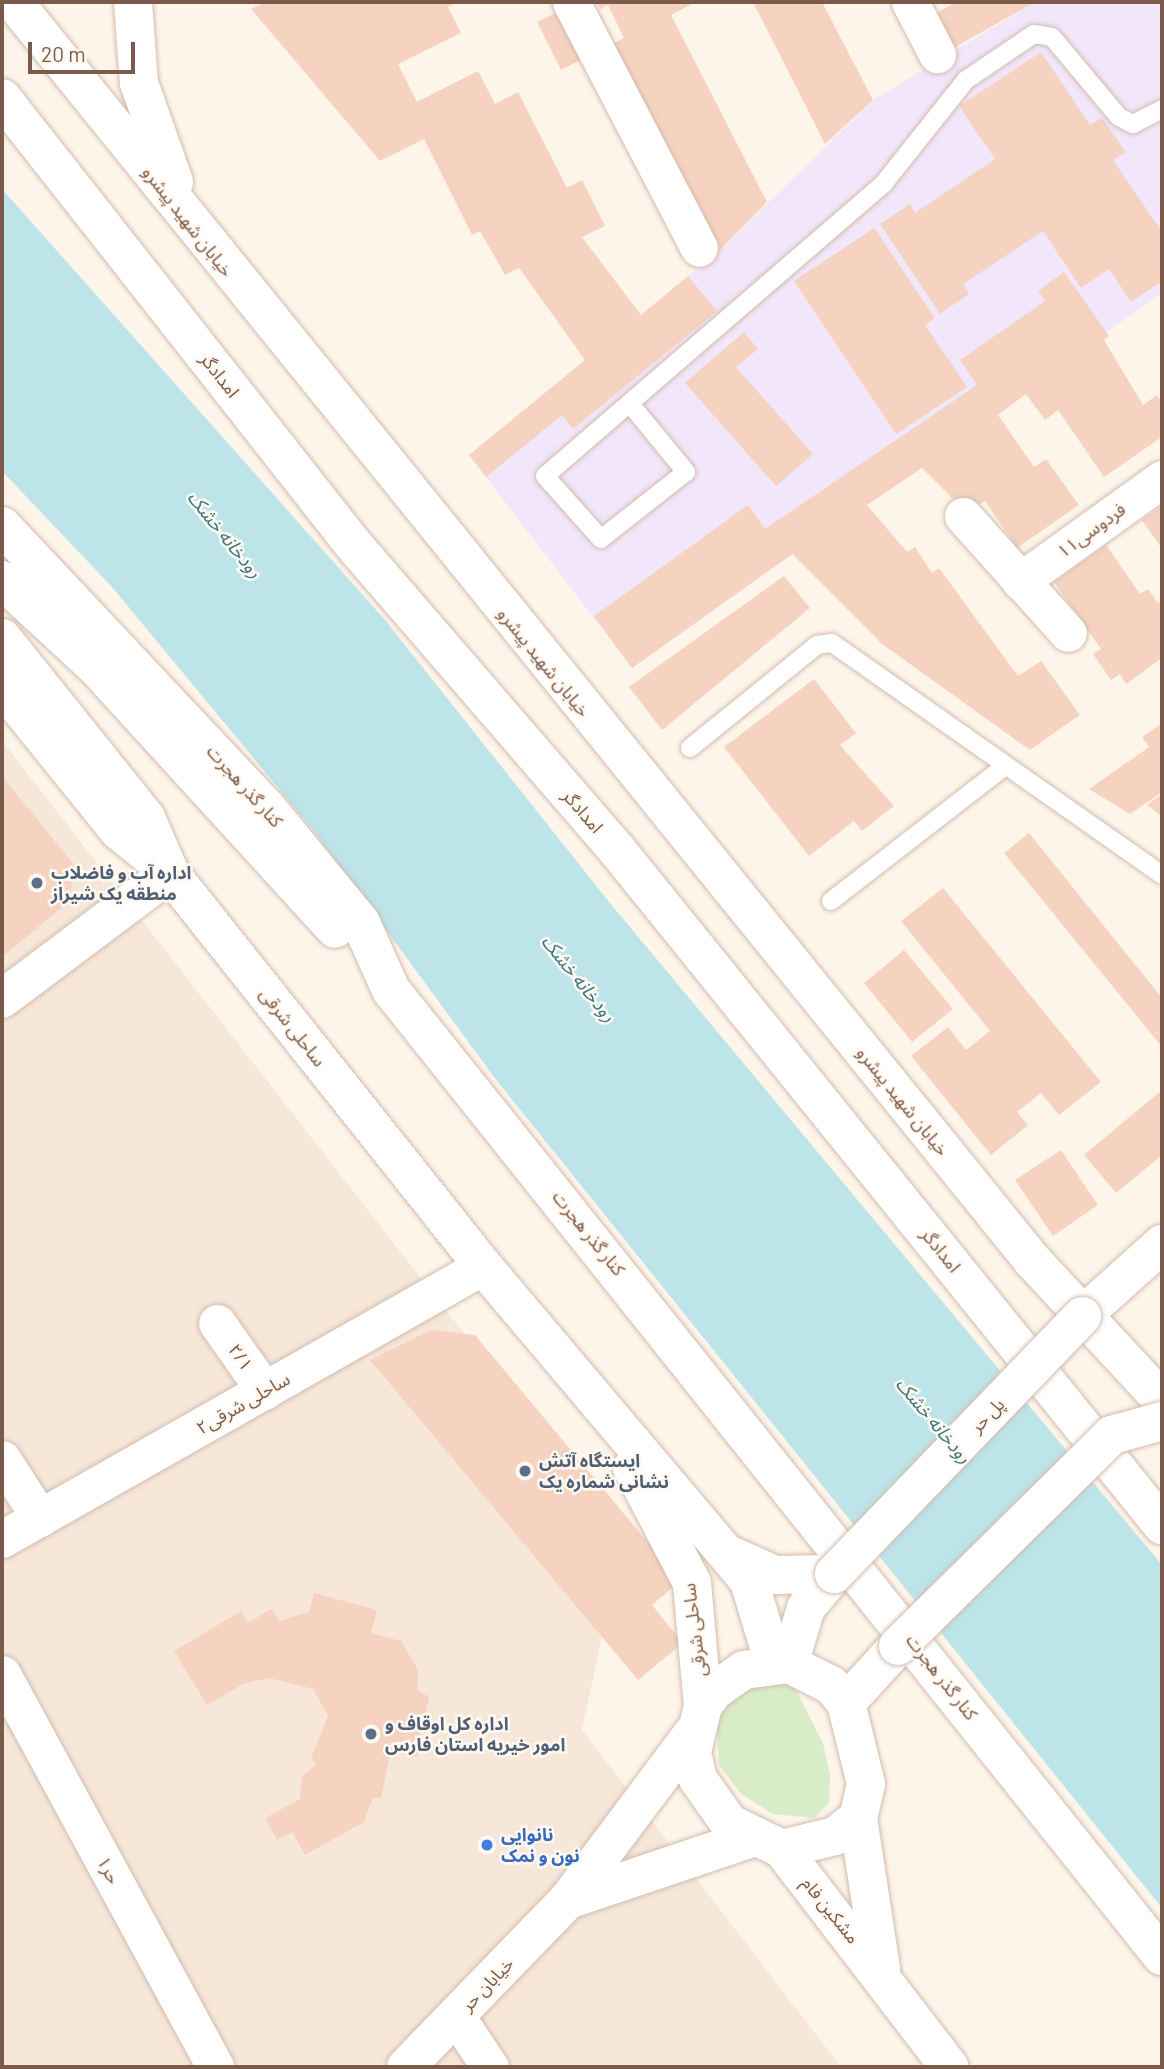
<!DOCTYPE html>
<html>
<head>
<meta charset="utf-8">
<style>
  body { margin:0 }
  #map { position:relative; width:1164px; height:2069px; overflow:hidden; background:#fef5ea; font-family:Barlow,"Noto Sans Arabic",sans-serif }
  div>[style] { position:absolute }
  .residential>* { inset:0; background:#f6e7d8 }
  .education>* { inset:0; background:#f2e6fa }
  .green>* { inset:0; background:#d8edc7 }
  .water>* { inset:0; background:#bce4e9 }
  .building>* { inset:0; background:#f5d3c0 }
  .roads { filter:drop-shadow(0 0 2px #d2bcae) drop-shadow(0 0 2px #d2bcae) }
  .service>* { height:18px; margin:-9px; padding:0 9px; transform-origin:9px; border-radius:9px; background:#fff }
  .minor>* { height:37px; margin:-18.5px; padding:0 18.5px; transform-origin:18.5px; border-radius:18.5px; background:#fff }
  .tertiary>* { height:38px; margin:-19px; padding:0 19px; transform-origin:19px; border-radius:19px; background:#fff }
  .secondary>* { height:38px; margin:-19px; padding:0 19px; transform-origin:19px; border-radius:19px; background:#fff }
  .bridges { filter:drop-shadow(0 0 2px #d2bcae) drop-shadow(0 0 2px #d2bcae) }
  .tertiary-bridge>* { height:38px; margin:-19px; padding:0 19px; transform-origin:19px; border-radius:19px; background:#fff }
  .dots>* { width:19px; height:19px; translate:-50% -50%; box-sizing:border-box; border:4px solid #fff9f1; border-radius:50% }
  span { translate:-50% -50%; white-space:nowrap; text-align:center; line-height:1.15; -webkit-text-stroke:5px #fff9f1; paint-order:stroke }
  .street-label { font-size:18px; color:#7b5a4b }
  .service-label { font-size:18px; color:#4e5e75; font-weight:700 }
  .left { translate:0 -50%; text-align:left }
  .shop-label { font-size:18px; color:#366cbe; font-weight:700 }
  .water-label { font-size:19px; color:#3c7880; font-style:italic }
  .frame { position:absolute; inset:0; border:4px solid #7b5a4b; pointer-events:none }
  .scale { position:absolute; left:28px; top:42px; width:107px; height:32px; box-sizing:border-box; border:4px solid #7b5a4b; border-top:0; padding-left:9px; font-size:21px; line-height:24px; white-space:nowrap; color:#7b5a4b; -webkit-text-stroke:5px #fff9f1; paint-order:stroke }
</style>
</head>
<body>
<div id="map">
  <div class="residential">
    <div style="clip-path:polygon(2px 741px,623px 1537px,582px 1730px,841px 2067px,2px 2067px)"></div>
  </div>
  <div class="education">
    <div style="clip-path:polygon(1035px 2px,1162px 2px,1162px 293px,632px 668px,469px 455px,717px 253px,873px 100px)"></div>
  </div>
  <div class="green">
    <div style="clip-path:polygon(792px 1682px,823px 1743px,830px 1775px,829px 1803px,814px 1818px,773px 1814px,741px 1794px,719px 1765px,717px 1726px,733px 1685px)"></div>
  </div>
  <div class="water">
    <div style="clip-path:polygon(2px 189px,385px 620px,609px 902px,1162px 1565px,1162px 1908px,494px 1077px,313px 830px,112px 587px,2px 471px)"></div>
  </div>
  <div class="building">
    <div style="clip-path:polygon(266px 2px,458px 2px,448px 7px,461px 33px,398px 64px,417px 102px,478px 71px,495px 104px,518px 92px,567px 188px,582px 180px,605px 226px,582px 237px,641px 315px,688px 276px,717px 311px,573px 429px,562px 415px,486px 477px,469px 455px,585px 360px,519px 268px,505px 275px,480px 231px,472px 235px,424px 139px,380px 161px,251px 9px)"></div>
    <div style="clip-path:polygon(596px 2px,696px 2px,671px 15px,767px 202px,717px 253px,612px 44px,624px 38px,608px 5px,600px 9px)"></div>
    <div style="clip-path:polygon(753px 2px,822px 2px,873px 100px,825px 144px)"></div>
    <div style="clip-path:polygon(956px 2px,1035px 2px,950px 50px,933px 15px)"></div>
    <div style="clip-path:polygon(562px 10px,586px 57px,561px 70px,537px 22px)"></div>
    <div style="clip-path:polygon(1041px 52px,1090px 125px,1102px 118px,1126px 152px,1113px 160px,1162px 232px,1162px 281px,1131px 302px,1109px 269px,1081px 288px,1043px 231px,963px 284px,969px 294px,940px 314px,880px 224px,910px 204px,915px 213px,995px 159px,959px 106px)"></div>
    <div style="clip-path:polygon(874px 228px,935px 318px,925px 325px,967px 387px,896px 434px,794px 281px)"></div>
    <div style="clip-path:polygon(1064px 272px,1109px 336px,1104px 340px,1143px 405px,1157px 395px,1162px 402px,1162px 437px,1104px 477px,1058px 410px,1045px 420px,1026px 394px,998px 415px,1034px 467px,1046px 459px,1079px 505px,1017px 548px,985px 501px,966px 512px,922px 468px,867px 505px,907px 552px,915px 547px,932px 573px,939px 568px,1018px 676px,1041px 661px,1080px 715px,1030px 750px,882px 644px,792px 554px,632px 668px,594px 616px,748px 505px,765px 529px,977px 385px,960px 360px,1045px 301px,1038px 291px)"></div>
    <div style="clip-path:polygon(744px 332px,758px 349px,736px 367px,813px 454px,776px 486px,685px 383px)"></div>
    <div style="clip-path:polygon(1162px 506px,1162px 545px,1160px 546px,1142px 520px)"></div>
    <div style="clip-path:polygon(1106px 545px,1140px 594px,1148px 589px,1158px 603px,1162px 600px,1162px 658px,1126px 684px,1120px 674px,1111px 680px,1093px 654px,1101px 649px,1054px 582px)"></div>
    <div style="clip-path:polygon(784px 576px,810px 608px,662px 730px,629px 687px)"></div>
    <div style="clip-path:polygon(814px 679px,856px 733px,840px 745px,894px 806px,862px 831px,854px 821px,809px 856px,724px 747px)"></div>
    <div style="clip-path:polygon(1162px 723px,1162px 792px,1130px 814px,1089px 789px,1149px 747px,1142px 737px)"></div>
    <div style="clip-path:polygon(2px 776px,74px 865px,70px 901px,2px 957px)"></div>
    <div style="clip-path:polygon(1162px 794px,1162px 817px,1147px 805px)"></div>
    <div style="clip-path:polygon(1029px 833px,1162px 998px,1162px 1047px,1004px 853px)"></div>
    <div style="clip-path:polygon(943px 888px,1101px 1082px,1059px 1115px,1041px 1093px,1017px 1112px,1028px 1125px,991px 1155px,911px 1056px,948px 1027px,966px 1050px,990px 1031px,901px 921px)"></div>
    <div style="clip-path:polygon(904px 950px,953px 1009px,912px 1042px,864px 983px)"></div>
    <div style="clip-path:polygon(1162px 1090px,1162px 1155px,1116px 1193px,1084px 1155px)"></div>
    <div style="clip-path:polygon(1061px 1150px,1098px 1205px,1053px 1236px,1015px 1180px)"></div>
    <div style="clip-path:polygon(431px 1330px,475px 1335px,680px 1581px,652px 1605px,683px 1643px,638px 1680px,370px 1360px)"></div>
    <div style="clip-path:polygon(314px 1593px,377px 1610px,371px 1633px,401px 1641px,418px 1670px,417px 1690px,429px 1697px,417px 1757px,391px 1751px,381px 1798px,373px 1798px,364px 1822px,305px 1855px,292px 1832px,277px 1840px,265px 1818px,300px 1799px,302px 1776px,316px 1765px,311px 1758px,328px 1716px,313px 1689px,269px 1678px,243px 1684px,207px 1705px,174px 1651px,241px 1611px,248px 1623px,271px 1609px,279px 1621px,309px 1612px)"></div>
  </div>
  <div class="roads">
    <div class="service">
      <div style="left:631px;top:405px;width:87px;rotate:50.6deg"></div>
      <div style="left:686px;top:472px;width:108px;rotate:141.8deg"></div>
      <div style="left:601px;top:539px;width:84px;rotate:-131.6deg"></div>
      <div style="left:545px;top:476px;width:448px;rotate:-40.8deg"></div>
      <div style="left:884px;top:183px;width:132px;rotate:-51.5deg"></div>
      <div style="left:966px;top:80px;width:82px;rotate:-34.1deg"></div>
      <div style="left:1034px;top:34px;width:18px;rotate:9deg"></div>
      <div style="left:1052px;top:37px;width:104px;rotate:50.1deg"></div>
      <div style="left:1119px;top:117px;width:16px;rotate:27deg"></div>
      <div style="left:1133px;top:124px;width:33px;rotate:-27deg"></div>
      <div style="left:690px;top:748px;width:164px;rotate:-39deg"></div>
      <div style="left:817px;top:645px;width:15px;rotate:-8deg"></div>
      <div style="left:832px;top:643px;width:403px;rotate:35.1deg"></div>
      <div style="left:831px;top:901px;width:219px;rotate:-37.8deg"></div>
    </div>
    <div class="minor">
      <div style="left:571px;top:2px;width:277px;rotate:62.5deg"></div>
      <div style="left:910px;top:2px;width:59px;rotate:62.6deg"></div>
      <div style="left:963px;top:516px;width:157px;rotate:48.1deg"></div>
      <div style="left:1020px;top:581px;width:175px;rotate:-35.7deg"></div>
      <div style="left:217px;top:1323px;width:83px;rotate:54.8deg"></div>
      <div style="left:2px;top:1459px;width:70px;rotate:57.2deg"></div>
      <div style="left:2px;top:1539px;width:553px;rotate:-29.58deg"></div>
      <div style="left:2px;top:1674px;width:447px;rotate:61.5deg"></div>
      <div style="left:456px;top:2016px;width:61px;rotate:56.3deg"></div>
    </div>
    <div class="tertiary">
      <div style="left:2px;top:999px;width:210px;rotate:-36.9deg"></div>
      <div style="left:1082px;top:1316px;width:108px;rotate:-42deg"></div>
      <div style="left:789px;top:1664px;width:59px;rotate:-73.1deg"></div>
      <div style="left:806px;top:1608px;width:44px;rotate:-50.5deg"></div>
      <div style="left:846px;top:1703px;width:77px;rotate:-47.6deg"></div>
      <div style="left:568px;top:1900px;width:194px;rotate:-18.6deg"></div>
      <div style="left:406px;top:2067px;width:233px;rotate:-45.9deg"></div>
      <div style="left:568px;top:1900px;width:212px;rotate:-53.2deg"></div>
    </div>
    <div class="secondary">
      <div style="left:14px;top:2px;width:1617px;rotate:51.02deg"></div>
      <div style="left:1031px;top:1259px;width:192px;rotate:47.1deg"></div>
      <div style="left:133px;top:2px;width:81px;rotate:85.8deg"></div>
      <div style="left:139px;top:83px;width:105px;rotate:70.5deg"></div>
      <div style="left:2px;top:98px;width:566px;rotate:51.81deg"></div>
      <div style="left:352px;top:543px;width:406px;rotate:49.2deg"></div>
      <div style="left:617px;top:850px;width:868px;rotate:51.08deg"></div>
      <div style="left:2px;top:526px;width:387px;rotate:46.8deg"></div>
      <div style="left:267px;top:808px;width:149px;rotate:50.7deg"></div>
      <div style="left:361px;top:923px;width:73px;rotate:65.9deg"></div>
      <div style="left:391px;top:990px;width:1236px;rotate:51.41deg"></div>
      <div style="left:2px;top:580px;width:129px;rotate:42.8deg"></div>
      <div style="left:97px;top:668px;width:353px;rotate:47.6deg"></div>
      <div style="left:2px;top:638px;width:231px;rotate:51.3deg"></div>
      <div style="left:146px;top:818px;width:60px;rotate:66.4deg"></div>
      <div style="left:170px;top:873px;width:502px;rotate:51.46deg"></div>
      <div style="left:483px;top:1266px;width:412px;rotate:49.8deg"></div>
      <div style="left:749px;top:1581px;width:87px;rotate:73.2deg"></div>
      <div style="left:2px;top:686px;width:186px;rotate:51.1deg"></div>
      <div style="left:119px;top:831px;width:60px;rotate:39deg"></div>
      <div style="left:632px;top:1468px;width:130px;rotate:62.4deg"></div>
      <div style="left:692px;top:1583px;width:123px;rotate:84.9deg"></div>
      <div style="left:728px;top:1554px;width:51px;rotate:24.1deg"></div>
      <div style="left:775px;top:1575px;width:59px;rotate:-1deg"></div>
      <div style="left:789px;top:1664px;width:47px;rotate:26.6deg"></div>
      <div style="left:831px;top:1685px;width:23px;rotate:50deg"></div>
      <div style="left:846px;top:1703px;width:83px;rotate:76.1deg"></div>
      <div style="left:866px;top:1784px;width:35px;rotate:103deg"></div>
      <div style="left:858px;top:1818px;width:29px;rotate:142deg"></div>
      <div style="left:835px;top:1836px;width:55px;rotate:166.2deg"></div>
      <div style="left:782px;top:1849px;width:59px;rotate:-153.9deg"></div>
      <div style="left:729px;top:1823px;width:54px;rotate:-125.2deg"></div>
      <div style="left:698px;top:1779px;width:28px;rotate:-103deg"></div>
      <div style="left:692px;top:1752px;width:47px;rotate:-76.6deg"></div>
      <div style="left:703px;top:1706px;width:19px;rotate:-54deg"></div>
      <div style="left:714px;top:1691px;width:37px;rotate:-35deg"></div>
      <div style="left:744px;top:1670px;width:45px;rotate:-7.6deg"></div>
      <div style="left:858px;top:1818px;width:153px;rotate:81.3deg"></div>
      <div style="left:782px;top:1849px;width:275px;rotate:52.5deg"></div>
    </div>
  </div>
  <div class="bridges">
    <div class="tertiary-bridge">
      <div style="left:834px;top:1574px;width:358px;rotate:-46.1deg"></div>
      <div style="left:898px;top:1646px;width:301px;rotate:-44.6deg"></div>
      <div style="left:1112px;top:1435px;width:52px;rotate:-15.6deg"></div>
    </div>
  </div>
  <div class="dots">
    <div style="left:37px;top:883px;background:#5c6f8a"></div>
    <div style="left:525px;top:1471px;background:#5c6f8a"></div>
    <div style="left:371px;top:1734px;background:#5c6f8a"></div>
    <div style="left:487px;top:1845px;background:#3f7fe0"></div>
  </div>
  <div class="street-label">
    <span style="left:188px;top:221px;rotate:52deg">خیابان شهید پیشرو</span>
    <span style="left:220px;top:375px;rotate:52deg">امدادگر</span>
    <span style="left:1091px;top:530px;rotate:-36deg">فردوسی۱۱</span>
    <span style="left:544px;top:662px;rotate:51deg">خیابان شهید پیشرو</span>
    <span style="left:245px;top:786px;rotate:48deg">کنار گذر هجرت</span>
    <span style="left:583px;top:811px;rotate:49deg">امدادگر</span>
    <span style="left:293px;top:1027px;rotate:52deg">ساحلی شرقی</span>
    <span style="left:903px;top:1101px;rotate:51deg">خیابان شهید پیشرو</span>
    <span style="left:589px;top:1233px;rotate:51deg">کنار گذر هجرت</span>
    <span style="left:941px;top:1250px;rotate:51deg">امدادگر</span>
    <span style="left:241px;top:1357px;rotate:55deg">۲/‍‍۱</span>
    <span style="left:243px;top:1403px;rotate:-30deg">ساحلی شرقی۲</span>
    <span style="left:987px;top:1415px;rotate:-46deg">پل حر</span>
    <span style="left:694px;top:1630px;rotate:-97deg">ساحلی شرقی</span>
    <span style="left:942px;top:1677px;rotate:52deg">کنار گذر هجرت</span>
    <span style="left:109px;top:1870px;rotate:62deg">حر۱</span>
    <span style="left:831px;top:1910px;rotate:51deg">مشکین فام</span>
    <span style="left:487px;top:1984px;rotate:-46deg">خیابان حر</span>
  </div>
  <div class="service-label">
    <span class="left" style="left:51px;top:883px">اداره آب و فاضلاب<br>منطقه یک شیراز</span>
    <span class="left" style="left:539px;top:1471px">ایستگاه آتش<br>نشانی شماره یک</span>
    <span class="left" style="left:385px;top:1734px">اداره کل اوقاف و<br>امور خیریه استان فارس</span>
  </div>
  <div class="shop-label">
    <span class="left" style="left:501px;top:1845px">نانوایی<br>نون و نمک</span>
  </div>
  <div class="water-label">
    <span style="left:225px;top:534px;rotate:51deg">رودخانه خشک</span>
    <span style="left:579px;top:978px;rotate:51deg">رودخانه خشک</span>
    <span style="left:934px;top:1420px;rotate:50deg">رودخانه خشک</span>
  </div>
  <div class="frame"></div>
  <div class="scale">20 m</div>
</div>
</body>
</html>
